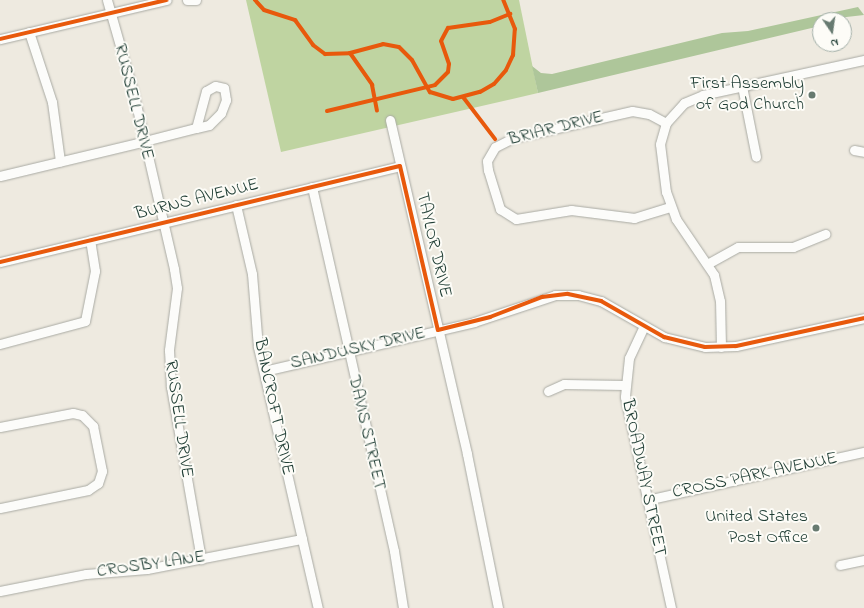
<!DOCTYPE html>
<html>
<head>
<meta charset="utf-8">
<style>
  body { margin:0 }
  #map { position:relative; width:864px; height:608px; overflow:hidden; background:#eeeae0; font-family:"Indie Flower",sans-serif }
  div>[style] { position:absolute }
  .green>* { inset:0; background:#bfd4a1 }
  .forest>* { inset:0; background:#aec69a }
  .roads { filter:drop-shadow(0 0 1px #a9aaa3) drop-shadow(0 0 1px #a9aaa3) }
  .minor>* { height:9px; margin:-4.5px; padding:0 4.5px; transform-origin:4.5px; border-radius:4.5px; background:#fcfcfa }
  .cycleway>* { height:4px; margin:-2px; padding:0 2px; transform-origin:2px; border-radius:2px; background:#e8590c }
  .dots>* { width:11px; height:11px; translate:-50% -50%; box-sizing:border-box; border:2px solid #fdfcf7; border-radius:50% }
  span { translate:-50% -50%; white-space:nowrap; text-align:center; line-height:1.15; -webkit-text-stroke:4px #fdfcf7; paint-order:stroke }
  .poi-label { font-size:18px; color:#1f3d34 }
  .right { translate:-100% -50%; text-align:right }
  .street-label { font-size:18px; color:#1f3d34 }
  .north { position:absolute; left:812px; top:12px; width:40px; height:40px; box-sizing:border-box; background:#fdfcf7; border:1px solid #a4b0a9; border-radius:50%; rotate:167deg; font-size:11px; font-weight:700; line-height:16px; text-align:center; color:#1f3d34 }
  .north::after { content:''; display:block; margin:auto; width:14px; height:18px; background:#677a70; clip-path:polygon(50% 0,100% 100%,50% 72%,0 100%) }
</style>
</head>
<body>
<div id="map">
  <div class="green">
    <div style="clip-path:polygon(246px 0,519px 0,538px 93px,281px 152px)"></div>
  </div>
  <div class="forest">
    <div style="clip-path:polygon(858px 7px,864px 15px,820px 20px,820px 26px,538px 93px,532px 66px,541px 73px,552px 74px,722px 33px,748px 31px)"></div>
  </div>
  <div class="roads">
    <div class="minor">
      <div style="left:107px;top:0;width:95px;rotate:74.1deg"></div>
      <div style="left:133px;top:91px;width:183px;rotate:77deg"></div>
      <div style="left:174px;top:269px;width:19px;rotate:81deg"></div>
      <div style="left:177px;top:288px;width:63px;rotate:97.4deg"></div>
      <div style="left:169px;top:350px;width:37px;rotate:87deg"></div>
      <div style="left:171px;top:387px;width:175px;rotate:80.1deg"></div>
      <div style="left:187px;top:0;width:9px"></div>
      <div style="left:29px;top:32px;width:74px;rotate:71.8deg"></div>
      <div style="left:52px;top:102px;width:60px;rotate:82.3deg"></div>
      <div style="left:0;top:39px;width:171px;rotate:-13.2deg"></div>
      <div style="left:742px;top:86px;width:72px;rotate:78.8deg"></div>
      <div style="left:390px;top:120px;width:343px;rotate:77deg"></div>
      <div style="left:467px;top:454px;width:157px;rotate:78.6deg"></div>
      <div style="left:666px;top:123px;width:19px;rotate:-152deg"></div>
      <div style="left:649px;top:114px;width:17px;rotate:-170deg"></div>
      <div style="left:632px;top:111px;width:122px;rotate:167.2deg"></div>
      <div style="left:513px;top:138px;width:20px;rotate:153deg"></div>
      <div style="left:495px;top:147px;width:16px;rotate:120deg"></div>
      <div style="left:487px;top:161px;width:9px;rotate:84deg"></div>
      <div style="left:488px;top:170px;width:41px;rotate:72.9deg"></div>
      <div style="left:500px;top:209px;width:19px;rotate:32deg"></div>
      <div style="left:516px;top:219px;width:56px;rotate:-9.3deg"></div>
      <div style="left:571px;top:210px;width:64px;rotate:7.2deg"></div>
      <div style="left:634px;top:218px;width:38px;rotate:-17deg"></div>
      <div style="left:854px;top:150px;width:10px;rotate:11deg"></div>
      <div style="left:0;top:176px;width:141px;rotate:-13.5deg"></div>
      <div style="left:137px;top:143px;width:61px;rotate:-14.3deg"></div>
      <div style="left:196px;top:128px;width:13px;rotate:-13deg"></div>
      <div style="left:209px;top:125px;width:17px;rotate:-45deg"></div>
      <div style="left:221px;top:113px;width:14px;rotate:-69deg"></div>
      <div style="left:226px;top:100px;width:12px;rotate:-99deg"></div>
      <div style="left:224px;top:88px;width:9px;rotate:-167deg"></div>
      <div style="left:215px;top:86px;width:10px;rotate:151deg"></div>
      <div style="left:206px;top:91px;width:38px;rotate:105deg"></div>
      <div style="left:312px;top:187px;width:373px;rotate:77.3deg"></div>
      <div style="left:394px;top:551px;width:58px;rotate:81deg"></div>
      <div style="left:236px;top:205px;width:71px;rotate:76.9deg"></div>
      <div style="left:252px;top:274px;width:73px;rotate:85.3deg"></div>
      <div style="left:258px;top:347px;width:268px;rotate:77.1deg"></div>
      <div style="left:0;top:262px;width:411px;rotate:-13.5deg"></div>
      <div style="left:709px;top:263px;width:33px;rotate:-29deg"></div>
      <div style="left:738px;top:247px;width:55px"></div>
      <div style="left:793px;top:247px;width:35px;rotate:-22deg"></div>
      <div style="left:644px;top:326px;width:35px;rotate:115deg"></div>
      <div style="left:629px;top:358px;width:39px;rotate:96deg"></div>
      <div style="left:625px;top:397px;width:216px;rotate:77.7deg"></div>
      <div style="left:0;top:344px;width:88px;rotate:-15.1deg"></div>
      <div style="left:85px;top:321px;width:51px;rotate:-78.7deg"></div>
      <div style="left:95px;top:271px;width:31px;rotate:-99deg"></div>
      <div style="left:721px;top:347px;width:46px;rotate:-91.2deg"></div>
      <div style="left:720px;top:301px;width:27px;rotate:-103deg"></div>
      <div style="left:714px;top:275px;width:68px;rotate:-124.2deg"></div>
      <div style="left:676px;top:219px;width:29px;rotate:-110deg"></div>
      <div style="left:666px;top:192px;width:48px;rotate:-97.1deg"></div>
      <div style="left:660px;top:144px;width:22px;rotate:-74deg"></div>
      <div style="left:666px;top:123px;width:27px;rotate:-48deg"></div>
      <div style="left:684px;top:103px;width:21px;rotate:-23deg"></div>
      <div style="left:703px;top:95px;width:165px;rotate:-12.3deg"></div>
      <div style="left:264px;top:371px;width:216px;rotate:-13.1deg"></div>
      <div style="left:474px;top:322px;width:85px;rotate:-18.4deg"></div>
      <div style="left:555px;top:295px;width:23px"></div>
      <div style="left:578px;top:295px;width:24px;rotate:15deg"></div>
      <div style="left:601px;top:301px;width:73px;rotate:29.7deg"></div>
      <div style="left:664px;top:337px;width:42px;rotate:13.7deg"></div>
      <div style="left:705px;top:347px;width:31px;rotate:-2deg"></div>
      <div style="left:736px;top:346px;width:131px;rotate:-12.3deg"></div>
      <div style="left:548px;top:391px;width:17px;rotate:-24deg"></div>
      <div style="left:564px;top:384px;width:60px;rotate:1deg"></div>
      <div style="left:0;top:427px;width:74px;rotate:-10.9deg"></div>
      <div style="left:73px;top:413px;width:9px;rotate:13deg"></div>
      <div style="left:82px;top:415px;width:16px;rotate:45deg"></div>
      <div style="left:93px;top:426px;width:46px;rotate:78.7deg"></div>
      <div style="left:102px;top:471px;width:13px;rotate:108deg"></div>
      <div style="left:98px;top:483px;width:12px;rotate:145deg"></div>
      <div style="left:88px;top:490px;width:90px;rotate:168.4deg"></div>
      <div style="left:647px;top:500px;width:222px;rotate:-12.5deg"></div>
      <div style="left:840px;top:565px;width:25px;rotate:-12deg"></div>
      <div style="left:0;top:591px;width:88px;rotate:-11.2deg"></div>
      <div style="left:86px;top:574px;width:61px;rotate:-4.7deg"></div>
      <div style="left:147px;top:569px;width:158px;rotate:-11deg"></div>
    </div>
  </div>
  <div class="cycleway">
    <div style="left:255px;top:0;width:13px;rotate:48deg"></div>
    <div style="left:264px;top:10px;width:33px;rotate:18deg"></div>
    <div style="left:295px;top:20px;width:31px;rotate:54deg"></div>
    <div style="left:313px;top:45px;width:15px;rotate:37deg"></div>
    <div style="left:325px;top:54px;width:25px;rotate:-2deg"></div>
    <div style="left:350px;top:53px;width:34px;rotate:-15deg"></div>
    <div style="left:383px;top:44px;width:16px;rotate:11deg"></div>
    <div style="left:399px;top:47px;width:18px;rotate:45deg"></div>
    <div style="left:412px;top:60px;width:37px;rotate:61deg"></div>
    <div style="left:430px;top:92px;width:24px;rotate:17deg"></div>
    <div style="left:453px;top:99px;width:28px;rotate:-15deg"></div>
    <div style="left:480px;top:92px;width:16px;rotate:-30deg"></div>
    <div style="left:494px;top:84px;width:18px;rotate:-49deg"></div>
    <div style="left:506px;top:70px;width:17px;rotate:-65deg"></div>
    <div style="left:513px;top:55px;width:26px;rotate:-86deg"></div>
    <div style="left:515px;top:29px;width:31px;rotate:-112deg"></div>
    <div style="left:0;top:39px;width:171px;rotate:-13.2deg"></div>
    <div style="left:350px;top:53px;width:39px;rotate:55deg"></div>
    <div style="left:372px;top:85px;width:26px;rotate:79deg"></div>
    <div style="left:463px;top:97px;width:53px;rotate:52.7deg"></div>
    <div style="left:327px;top:111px;width:111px;rotate:-13.5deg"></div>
    <div style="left:435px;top:85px;width:18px;rotate:-45deg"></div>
    <div style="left:448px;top:72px;width:8px;rotate:-83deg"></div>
    <div style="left:449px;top:64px;width:24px;rotate:-109deg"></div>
    <div style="left:441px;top:41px;width:15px;rotate:-62deg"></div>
    <div style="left:448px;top:28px;width:42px;rotate:-8.1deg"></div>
    <div style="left:490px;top:22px;width:22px;rotate:-22deg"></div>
    <div style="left:0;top:262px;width:411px;rotate:-13.5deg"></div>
    <div style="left:400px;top:166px;width:168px;rotate:77deg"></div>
    <div style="left:438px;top:330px;width:54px;rotate:-14deg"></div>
    <div style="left:490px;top:317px;width:56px;rotate:-21deg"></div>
    <div style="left:542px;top:297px;width:26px;rotate:-7deg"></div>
    <div style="left:568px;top:294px;width:34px;rotate:12deg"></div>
    <div style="left:601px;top:301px;width:73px;rotate:29.7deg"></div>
    <div style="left:664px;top:337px;width:42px;rotate:13.7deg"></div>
    <div style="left:705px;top:347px;width:31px;rotate:-2deg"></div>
    <div style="left:736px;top:346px;width:131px;rotate:-12.3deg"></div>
  </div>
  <div class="dots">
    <div style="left:812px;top:95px;background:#677a70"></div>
    <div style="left:816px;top:528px;background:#677a70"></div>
  </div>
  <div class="poi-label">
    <span class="right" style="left:804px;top:95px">First Assembly<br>of God Church</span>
    <span class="right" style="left:808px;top:528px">United States<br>Post Office</span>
  </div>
  <div class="street-label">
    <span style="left:133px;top:102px;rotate:76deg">RUSSELL DRIVE</span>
    <span style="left:556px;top:129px;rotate:-14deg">BRIAR DRIVE</span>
    <span style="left:197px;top:200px;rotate:-14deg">BURNS AVENUE</span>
    <span style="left:433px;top:245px;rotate:77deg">TAYLOR DRIVE</span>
    <span style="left:358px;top:349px;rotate:-13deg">SANDUSKY DRIVE</span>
    <span style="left:273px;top:407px;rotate:78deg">BANCROFT DRIVE</span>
    <span style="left:178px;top:419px;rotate:82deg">RUSSELL DRIVE</span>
    <span style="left:366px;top:433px;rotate:77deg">DAVIS STREET</span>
    <span style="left:755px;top:476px;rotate:-12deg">CROSS PARK AVENUE</span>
    <span style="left:643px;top:478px;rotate:78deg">BROADWAY STREET</span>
    <span style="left:151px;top:565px;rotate:-8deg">CROSBY LANE</span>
  </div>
  <div class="north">N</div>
</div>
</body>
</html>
